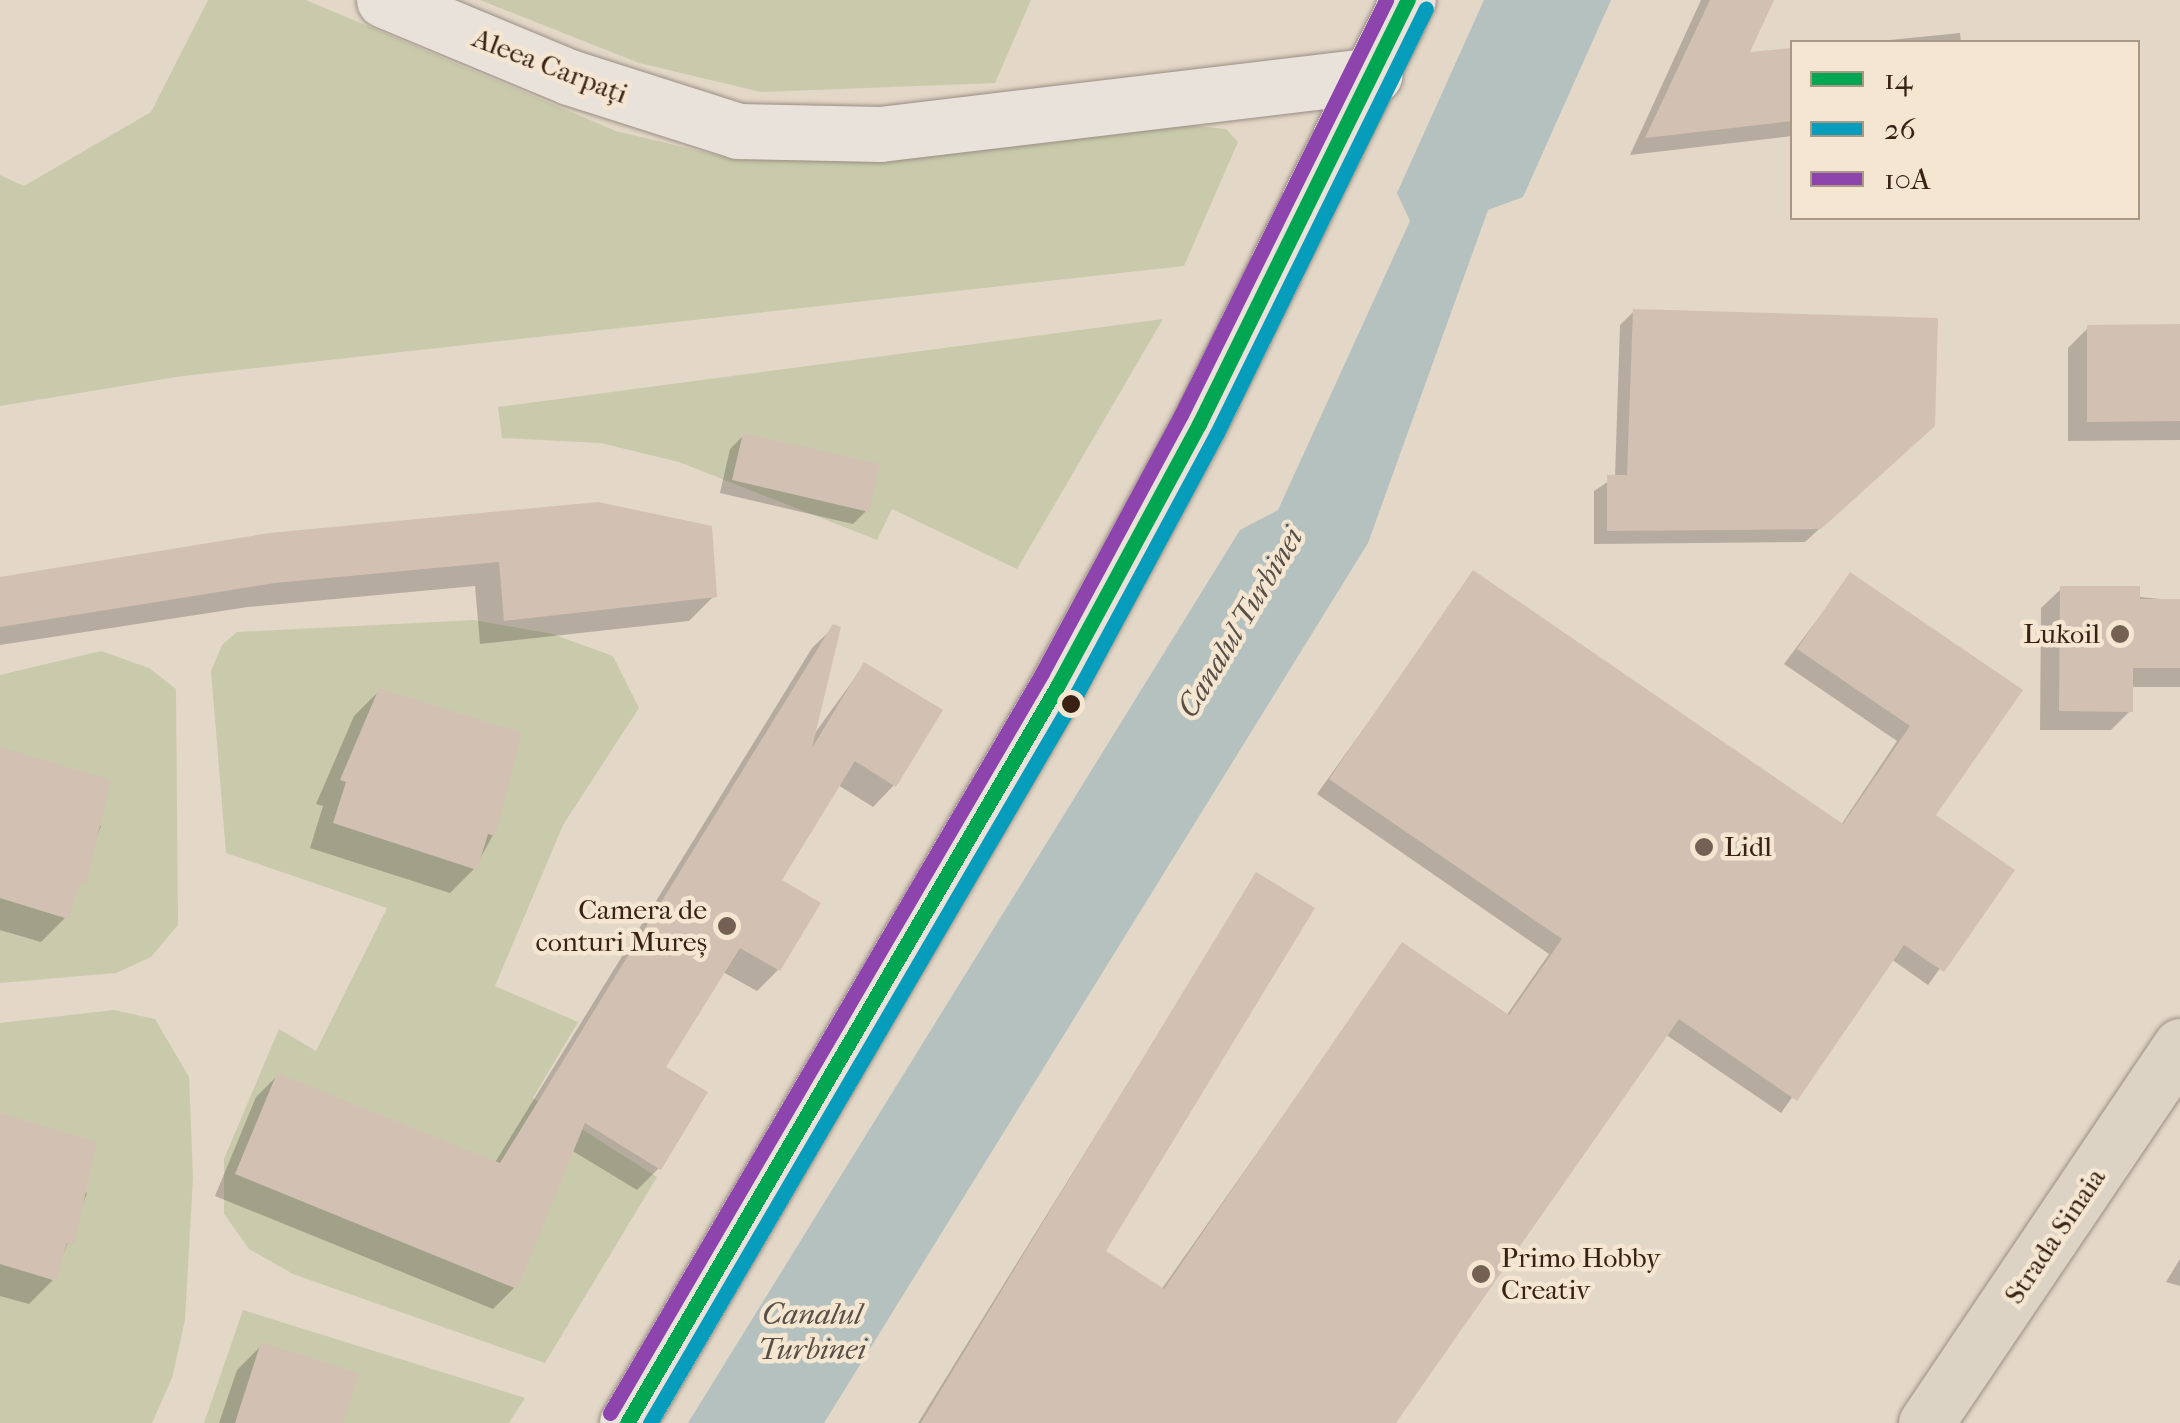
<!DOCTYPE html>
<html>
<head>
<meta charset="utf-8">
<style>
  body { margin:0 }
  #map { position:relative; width:2180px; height:1423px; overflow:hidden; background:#e3d7c7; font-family:"IM FELL French Canon",serif }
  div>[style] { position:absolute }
  .green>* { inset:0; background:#c9caab }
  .water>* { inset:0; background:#b4c1bf }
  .shadow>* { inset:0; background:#0003 }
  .building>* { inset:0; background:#d2c0b3 }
  .roads { filter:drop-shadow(0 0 2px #988e83) drop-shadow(0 0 2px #988e83) }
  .minor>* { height:55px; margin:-27.5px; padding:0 27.5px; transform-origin:27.5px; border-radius:27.5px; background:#e9e2da }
  .major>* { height:55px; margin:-27.5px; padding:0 27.5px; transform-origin:27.5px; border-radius:27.5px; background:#dcd3c5 }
  .bus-1>* { height:15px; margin:-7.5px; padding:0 7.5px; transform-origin:7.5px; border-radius:7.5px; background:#00a651 }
  .bus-2>* { height:15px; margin:-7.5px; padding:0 7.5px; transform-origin:7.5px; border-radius:7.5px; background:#069cbb }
  .bus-3>* { height:15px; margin:-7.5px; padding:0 7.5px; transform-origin:7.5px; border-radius:7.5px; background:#8e44ad }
  .dots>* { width:28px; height:28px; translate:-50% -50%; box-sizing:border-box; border:5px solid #f5e6d2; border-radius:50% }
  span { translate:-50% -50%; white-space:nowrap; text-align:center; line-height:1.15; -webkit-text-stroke:9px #f5e6d2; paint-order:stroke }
  .street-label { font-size:28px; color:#392214 }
  .poi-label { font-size:28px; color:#392214 }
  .right { translate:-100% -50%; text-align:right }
  .left { translate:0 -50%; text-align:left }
  .water-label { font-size:30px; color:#584f46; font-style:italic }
  .legend { position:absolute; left:1790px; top:40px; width:350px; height:180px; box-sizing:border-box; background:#f5e6d2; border:2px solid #aa9886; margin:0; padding:12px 18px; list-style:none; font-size:30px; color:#392214 }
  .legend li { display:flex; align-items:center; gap:20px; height:50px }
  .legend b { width:50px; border:2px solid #aa9886 }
</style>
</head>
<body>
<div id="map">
  <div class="green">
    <div style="clip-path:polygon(208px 0,306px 0,616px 131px,737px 160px,873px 159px,1186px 125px,1226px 129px,1238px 142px,1184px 266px,183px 376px,0 406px,0 175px,24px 186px,151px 112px)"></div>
    <div style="clip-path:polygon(480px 0,1031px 0,995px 83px,761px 92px,639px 63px)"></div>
    <div style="clip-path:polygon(1163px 319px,1017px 569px,892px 509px,877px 540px,679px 462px,601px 443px,502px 438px,498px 407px)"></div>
    <div style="clip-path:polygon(474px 620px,552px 634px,613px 656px,639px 708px,563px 825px,495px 986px,578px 1022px,533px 1098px,657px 1177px,545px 1363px,293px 1274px,249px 1249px,224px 1214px,224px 1159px,279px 1029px,316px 1051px,387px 908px,226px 853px,211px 671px,222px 645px,237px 632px)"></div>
    <div style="clip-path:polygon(101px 651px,149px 668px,176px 689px,178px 925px,151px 957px,116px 973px,0 983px,0 675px)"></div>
    <div style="clip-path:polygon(114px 1010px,155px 1019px,189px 1077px,193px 1178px,185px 1320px,172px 1378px,152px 1423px,0 1423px,0 1023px)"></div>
    <div style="clip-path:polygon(243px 1310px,525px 1398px,509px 1423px,204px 1423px)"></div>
  </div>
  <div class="water">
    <div style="clip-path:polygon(1484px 0,1611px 0,1523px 197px,1488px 210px,1368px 543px,824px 1423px,688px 1423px,1240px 530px,1278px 510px,1410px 221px,1397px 193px)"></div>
  </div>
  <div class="shadow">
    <div style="clip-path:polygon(1701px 0,1771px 0,1746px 55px,1792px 51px,1792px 136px,1630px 155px)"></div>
    <div style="clip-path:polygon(1960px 33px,1961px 42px,1869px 42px)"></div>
    <div style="clip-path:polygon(1634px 311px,1918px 439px,1805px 542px,1594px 544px,1594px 491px,1615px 477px,1620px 325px)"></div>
    <div style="clip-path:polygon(2180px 327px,2180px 440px,2068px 441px,2068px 348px,2088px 328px)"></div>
    <div style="clip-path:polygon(744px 435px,867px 510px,853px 524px,720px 493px,730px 449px)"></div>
    <div style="clip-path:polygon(598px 505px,714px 596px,689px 621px,480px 644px,475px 586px,248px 607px,0 645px,0 584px)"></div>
    <div style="clip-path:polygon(1474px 574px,1841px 825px,1897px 741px,1784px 664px,1850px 576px,2019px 690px,1932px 816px,2011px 870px,1928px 985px,1891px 959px,1781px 1113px,1665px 1034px,1393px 1423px,918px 1423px,1256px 876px,1103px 1252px,1161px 1290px,1403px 945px,1506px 1016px,1549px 954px,1317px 794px)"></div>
    <div style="clip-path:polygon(2061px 589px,2180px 601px,2180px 687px,2131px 687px,2131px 710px,2111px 730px,2040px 730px,2041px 608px)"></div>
    <div style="clip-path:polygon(834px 627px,815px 733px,864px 665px,894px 785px,873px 807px,838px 785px,778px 881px,817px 904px,778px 970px,757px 991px,723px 972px,663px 1067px,659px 1168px,637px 1190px,571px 1150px,515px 1287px,493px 1309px,215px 1196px,256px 1097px,277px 1076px,494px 1164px,812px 648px)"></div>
    <div style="clip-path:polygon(379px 691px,493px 835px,475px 868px,450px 893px,310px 848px,323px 806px,316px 804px,354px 716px)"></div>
    <div style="clip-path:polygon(0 750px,101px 826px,66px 917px,41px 942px,0 930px)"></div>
    <div style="clip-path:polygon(0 1116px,87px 1193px,54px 1279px,29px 1304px,0 1296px)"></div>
    <div style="clip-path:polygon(2180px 1259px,2180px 1286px,2166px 1282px)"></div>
    <div style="clip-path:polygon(262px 1345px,341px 1423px,219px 1423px,237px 1370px)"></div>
  </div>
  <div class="building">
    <div style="clip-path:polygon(1710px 0,1774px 0,1750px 52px,1792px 48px,1792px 121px,1645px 138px)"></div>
    <div style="clip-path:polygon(1633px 309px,1938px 318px,1935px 426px,1821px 529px,1607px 531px,1607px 475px,1627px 475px)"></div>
    <div style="clip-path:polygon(2180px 324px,2180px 421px,2087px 422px,2087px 325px)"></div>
    <div style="clip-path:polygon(743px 433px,880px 464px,869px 512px,732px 480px)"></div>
    <div style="clip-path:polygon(598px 502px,712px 526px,717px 597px,504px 621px,499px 562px,275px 583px,0 627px,0 577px,269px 533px)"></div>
    <div style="clip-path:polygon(1473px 570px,1843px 824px,1910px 726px,1797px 649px,1850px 572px,2023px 690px,1936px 815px,2015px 870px,1944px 972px,1904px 945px,1797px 1101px,1679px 1019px,1396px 1423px,921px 1423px,1256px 872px,1315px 908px,1106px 1251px,1164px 1289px,1402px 942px,1509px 1015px,1562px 939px,1329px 779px)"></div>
    <div style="clip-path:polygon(2060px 586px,2140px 586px,2140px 599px,2180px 599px,2180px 668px,2133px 668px,2133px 712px,2059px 711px)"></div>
    <div style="clip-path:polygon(833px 624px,841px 627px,812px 748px,864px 662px,943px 710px,896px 787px,855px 761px,782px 880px,821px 903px,780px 971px,740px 948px,666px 1067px,708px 1092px,661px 1170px,585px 1123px,517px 1289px,235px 1174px,277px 1073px,500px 1163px)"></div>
    <div style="clip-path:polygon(379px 688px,522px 733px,495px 836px,488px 834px,477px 870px,333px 823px,346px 782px,340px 780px)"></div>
    <div style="clip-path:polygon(0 747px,111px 780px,86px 884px,80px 883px,68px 919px,0 898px)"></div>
    <div style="clip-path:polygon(0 1113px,97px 1142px,74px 1245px,67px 1243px,56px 1281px,0 1264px)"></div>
    <div style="clip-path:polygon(261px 1342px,359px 1373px,343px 1423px,235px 1423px)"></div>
  </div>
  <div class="roads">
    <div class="minor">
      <div style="left:384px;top:0;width:200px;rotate:22.6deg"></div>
      <div style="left:569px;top:77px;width:177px;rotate:17.7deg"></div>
      <div style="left:738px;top:131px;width:142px;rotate:1.2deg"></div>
      <div style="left:880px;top:134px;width:498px;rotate:-6.8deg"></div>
      <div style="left:627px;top:1423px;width:857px;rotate:-59.72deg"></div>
      <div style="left:1059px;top:683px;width:294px;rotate:-61.6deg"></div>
      <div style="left:1199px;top:424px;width:473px;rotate:-63.8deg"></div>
    </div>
    <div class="major">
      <div style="left:1926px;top:1423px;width:455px;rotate:-56deg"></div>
    </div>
  </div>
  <div class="bus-1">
    <div style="left:627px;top:1423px;width:857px;rotate:-59.72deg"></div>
    <div style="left:1059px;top:683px;width:294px;rotate:-61.6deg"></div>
    <div style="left:1199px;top:424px;width:473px;rotate:-63.8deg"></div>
  </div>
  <div class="bus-2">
    <div style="left:650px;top:1423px;width:846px;rotate:-59.68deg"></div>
    <div style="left:1077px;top:693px;width:295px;rotate:-61.7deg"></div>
    <div style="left:1217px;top:433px;width:473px;rotate:-63.8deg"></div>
  </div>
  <div class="bus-3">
    <div style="left:610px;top:1413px;width:857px;rotate:-59.72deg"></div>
    <div style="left:1042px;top:673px;width:293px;rotate:-61.7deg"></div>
    <div style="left:1181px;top:415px;width:463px;rotate:-63.7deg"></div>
  </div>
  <div class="dots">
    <div style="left:2120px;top:634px;background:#746153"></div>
    <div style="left:1071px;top:704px;background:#392214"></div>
    <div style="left:1704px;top:847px;background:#746153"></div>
    <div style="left:727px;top:926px;background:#746153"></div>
    <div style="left:1481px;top:1274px;background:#746153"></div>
  </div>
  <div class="street-label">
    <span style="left:550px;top:66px;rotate:21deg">Aleea Carpați</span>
    <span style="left:2055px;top:1236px;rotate:-56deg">Strada Sinaia</span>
  </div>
  <div class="poi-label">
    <span class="right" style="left:2100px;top:634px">Lukoil</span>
    <span class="left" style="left:1724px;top:847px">Lidl</span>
    <span class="right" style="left:707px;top:926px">Camera de<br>conturi Mureș</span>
    <span class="left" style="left:1501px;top:1274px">Primo Hobby<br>Creativ</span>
  </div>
  <div class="water-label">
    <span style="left:1241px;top:623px;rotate:-59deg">Canalul Turbinei</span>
    <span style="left:812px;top:1332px">Canalul<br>Turbinei</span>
  </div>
  <ul class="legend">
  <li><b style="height:12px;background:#00a651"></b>14</li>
  <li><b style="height:12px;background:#069cbb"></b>26</li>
  <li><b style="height:12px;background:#8e44ad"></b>10A</li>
  </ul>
</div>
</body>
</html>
